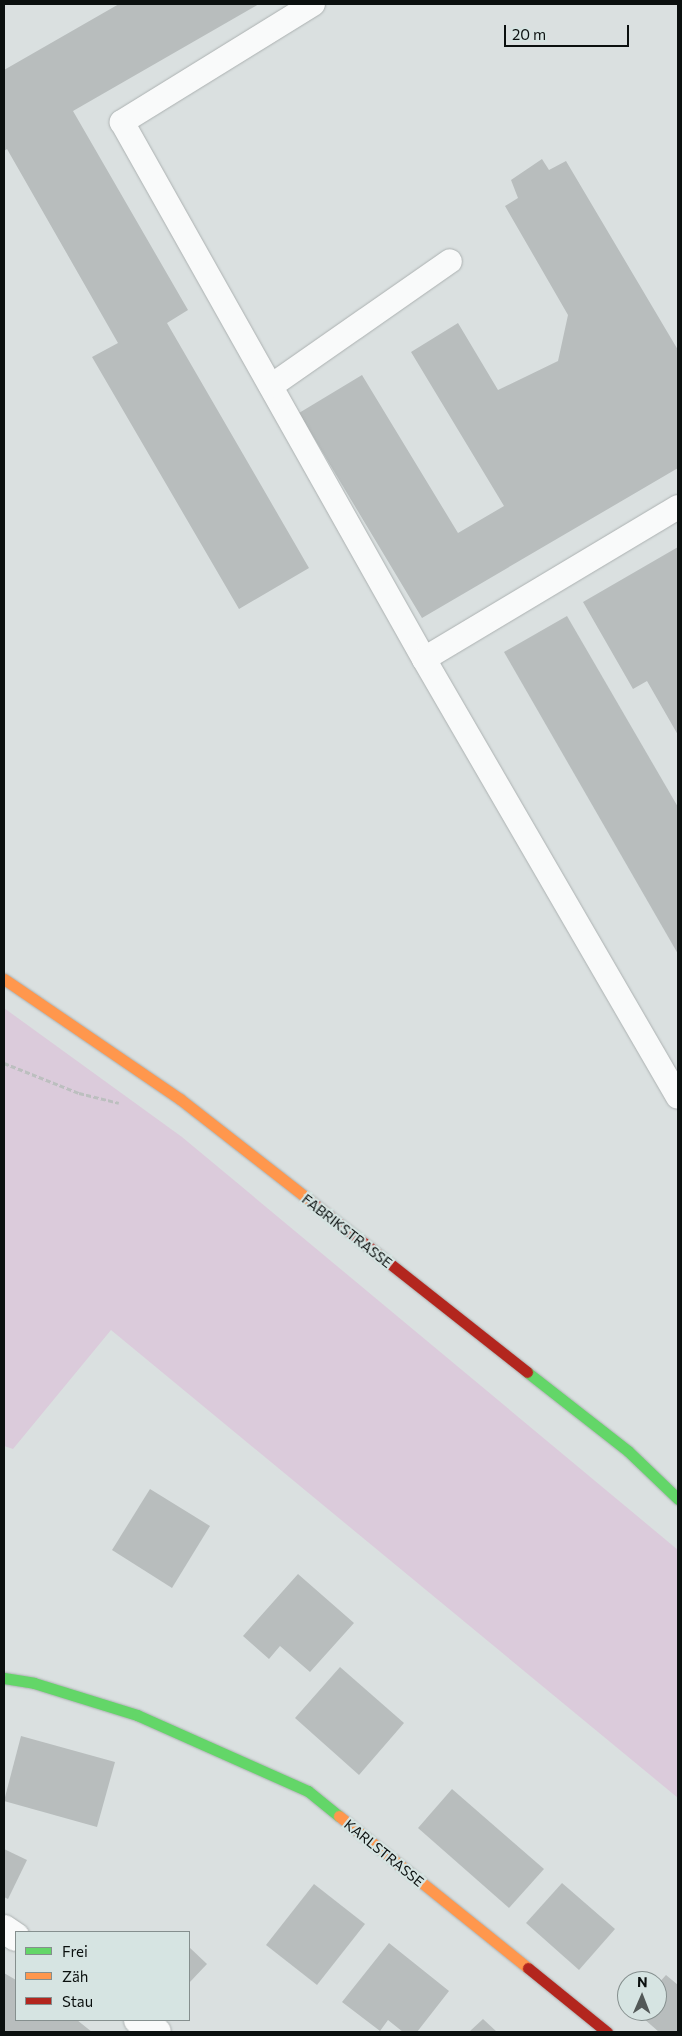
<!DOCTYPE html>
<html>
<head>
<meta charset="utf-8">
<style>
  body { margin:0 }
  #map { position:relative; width:682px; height:2036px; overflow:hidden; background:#dae0e0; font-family:Commissioner,sans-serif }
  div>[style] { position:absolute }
  .green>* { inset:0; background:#dbcbdb }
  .building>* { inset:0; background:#b8bdbd }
  .path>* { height:3px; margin-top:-1.5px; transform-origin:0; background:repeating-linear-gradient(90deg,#bcbfbf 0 5px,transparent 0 7.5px) }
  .roads { filter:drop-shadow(0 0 1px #acb1b1) drop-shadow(0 0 1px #acb1b1) }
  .lane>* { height:24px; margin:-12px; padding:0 12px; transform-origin:12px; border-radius:12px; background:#f9fafa }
  .street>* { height:28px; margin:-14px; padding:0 14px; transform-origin:14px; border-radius:14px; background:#f9fafa }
  .fast>* { height:11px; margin:-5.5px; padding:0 5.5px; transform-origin:5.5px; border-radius:5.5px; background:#63d668 }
  .slow>* { height:11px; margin:-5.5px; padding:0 5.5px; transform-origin:5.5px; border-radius:5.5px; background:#ff974d }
  .jam>* { height:11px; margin:-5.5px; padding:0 5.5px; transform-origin:5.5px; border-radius:5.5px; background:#b3261e }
  span { translate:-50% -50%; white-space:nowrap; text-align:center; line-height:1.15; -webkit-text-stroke:4.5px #d6e4e2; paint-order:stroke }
  .street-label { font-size:14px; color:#0b100f }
  .frame { position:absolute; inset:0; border:5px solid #0b100f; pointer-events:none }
  .legend { position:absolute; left:15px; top:1931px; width:175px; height:90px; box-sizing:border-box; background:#d6e4e2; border:1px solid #858f8e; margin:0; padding:6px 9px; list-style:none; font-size:15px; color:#0b100f }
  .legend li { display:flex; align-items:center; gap:10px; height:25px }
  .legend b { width:25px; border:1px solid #858f8e }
  .north { position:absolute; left:617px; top:1971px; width:50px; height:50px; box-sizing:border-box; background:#d6e4e2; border:1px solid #858f8e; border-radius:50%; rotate:1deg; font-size:14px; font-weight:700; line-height:20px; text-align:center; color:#0b100f }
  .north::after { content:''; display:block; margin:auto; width:18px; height:22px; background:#535958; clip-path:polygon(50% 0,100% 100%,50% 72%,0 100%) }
  .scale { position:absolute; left:504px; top:25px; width:125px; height:22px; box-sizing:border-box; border:2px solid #0b100f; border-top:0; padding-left:6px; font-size:15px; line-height:18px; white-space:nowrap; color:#0b100f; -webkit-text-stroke:4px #d6e4e2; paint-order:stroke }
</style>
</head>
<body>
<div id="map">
  <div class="green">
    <div style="clip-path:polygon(4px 1008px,182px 1137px,678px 1550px,678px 1798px,111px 1330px,13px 1449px,4px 1446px)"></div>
  </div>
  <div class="building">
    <div style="clip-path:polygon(119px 4px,259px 4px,73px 111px,188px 310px,167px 323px,309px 568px,239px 609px,92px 357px,118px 343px,7px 149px,4px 151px,4px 70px)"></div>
    <div style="clip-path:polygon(542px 159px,549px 170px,566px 161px,678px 350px,678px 468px,422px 618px,299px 413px,362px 375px,458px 533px,504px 506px,411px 352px,458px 323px,498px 390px,558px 361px,568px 315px,505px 206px,518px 198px,511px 180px)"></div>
    <div style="clip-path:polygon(678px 547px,678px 735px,647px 681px,633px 689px,583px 602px)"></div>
    <div style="clip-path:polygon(567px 616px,678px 807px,678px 954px,504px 652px)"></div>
    <div style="clip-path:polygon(150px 1489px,210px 1526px,172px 1588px,112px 1550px)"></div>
    <div style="clip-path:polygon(298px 1574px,354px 1623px,310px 1672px,280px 1646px,269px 1659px,243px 1636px)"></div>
    <div style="clip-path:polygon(340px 1667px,404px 1723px,359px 1775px,295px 1718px)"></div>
    <div style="clip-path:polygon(21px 1736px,115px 1762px,97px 1827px,4px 1801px)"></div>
    <div style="clip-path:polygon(452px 1789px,544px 1869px,509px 1908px,418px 1828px)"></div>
    <div style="clip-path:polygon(4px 1849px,27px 1860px,8px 1899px,4px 1897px)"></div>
    <div style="clip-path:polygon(562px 1883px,615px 1929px,579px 1970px,526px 1923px)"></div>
    <div style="clip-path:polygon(314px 1884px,365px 1924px,317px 1985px,266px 1945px)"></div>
    <div style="clip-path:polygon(389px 1943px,449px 1991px,417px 2032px,403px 2032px,388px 2020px,380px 2031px,342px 2002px)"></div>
    <div style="clip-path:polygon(189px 1947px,207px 1964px,189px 1983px)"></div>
    <div style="clip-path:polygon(4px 1973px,16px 1980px,16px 2020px,77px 2020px,92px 2032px,4px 2032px)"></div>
    <div style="clip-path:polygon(666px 1975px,678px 1985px,678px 2032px,659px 2032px,635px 2011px,657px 2011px,657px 1985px)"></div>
    <div style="clip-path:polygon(483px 2019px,497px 2032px,469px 2032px)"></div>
  </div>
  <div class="path">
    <div style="left:4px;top:1063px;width:81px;rotate:21.8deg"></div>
    <div style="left:79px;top:1093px;width:41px;rotate:14deg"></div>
  </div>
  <div class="roads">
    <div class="lane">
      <div style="left:313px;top:4px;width:225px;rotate:148.3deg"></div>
      <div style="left:122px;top:122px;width:616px;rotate:60.65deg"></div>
      <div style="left:424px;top:659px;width:506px;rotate:59.89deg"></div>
      <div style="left:271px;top:386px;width:218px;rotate:-34.9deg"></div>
      <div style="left:424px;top:659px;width:296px;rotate:-30.9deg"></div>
    </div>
    <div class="street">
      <div style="left:4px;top:1929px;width:14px;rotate:34deg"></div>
      <div style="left:138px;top:2020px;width:22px;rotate:32deg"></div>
    </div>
    <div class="fast">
      <div style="left:527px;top:1372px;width:128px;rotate:38deg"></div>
      <div style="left:628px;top:1451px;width:69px;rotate:43.8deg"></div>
      <div style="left:4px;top:1678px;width:30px;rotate:9deg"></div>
      <div style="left:34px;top:1683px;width:108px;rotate:17.3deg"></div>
      <div style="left:137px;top:1715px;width:187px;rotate:24deg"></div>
      <div style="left:308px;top:1791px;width:40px;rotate:39deg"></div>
    </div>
    <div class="slow">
      <div style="left:4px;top:979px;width:213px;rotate:34.3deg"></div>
      <div style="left:180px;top:1099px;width:167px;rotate:38deg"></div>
      <div style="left:339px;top:1816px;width:243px;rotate:38.8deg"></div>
    </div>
    <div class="jam">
      <div style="left:312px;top:1202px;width:274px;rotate:38.3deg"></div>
      <div style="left:528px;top:1968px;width:102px;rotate:39deg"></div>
    </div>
  </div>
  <div class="street-label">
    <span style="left:347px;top:1231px;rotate:38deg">FABRIKSTRASSE</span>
    <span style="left:384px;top:1853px;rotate:39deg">KARLSTRASSE</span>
  </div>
  <div class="frame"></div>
  <ul class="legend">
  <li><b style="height:6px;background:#63d668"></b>Frei</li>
  <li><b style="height:6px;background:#ff974d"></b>Zäh</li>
  <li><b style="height:6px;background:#b3261e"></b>Stau</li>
  </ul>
  <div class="north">N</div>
  <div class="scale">20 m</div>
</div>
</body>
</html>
